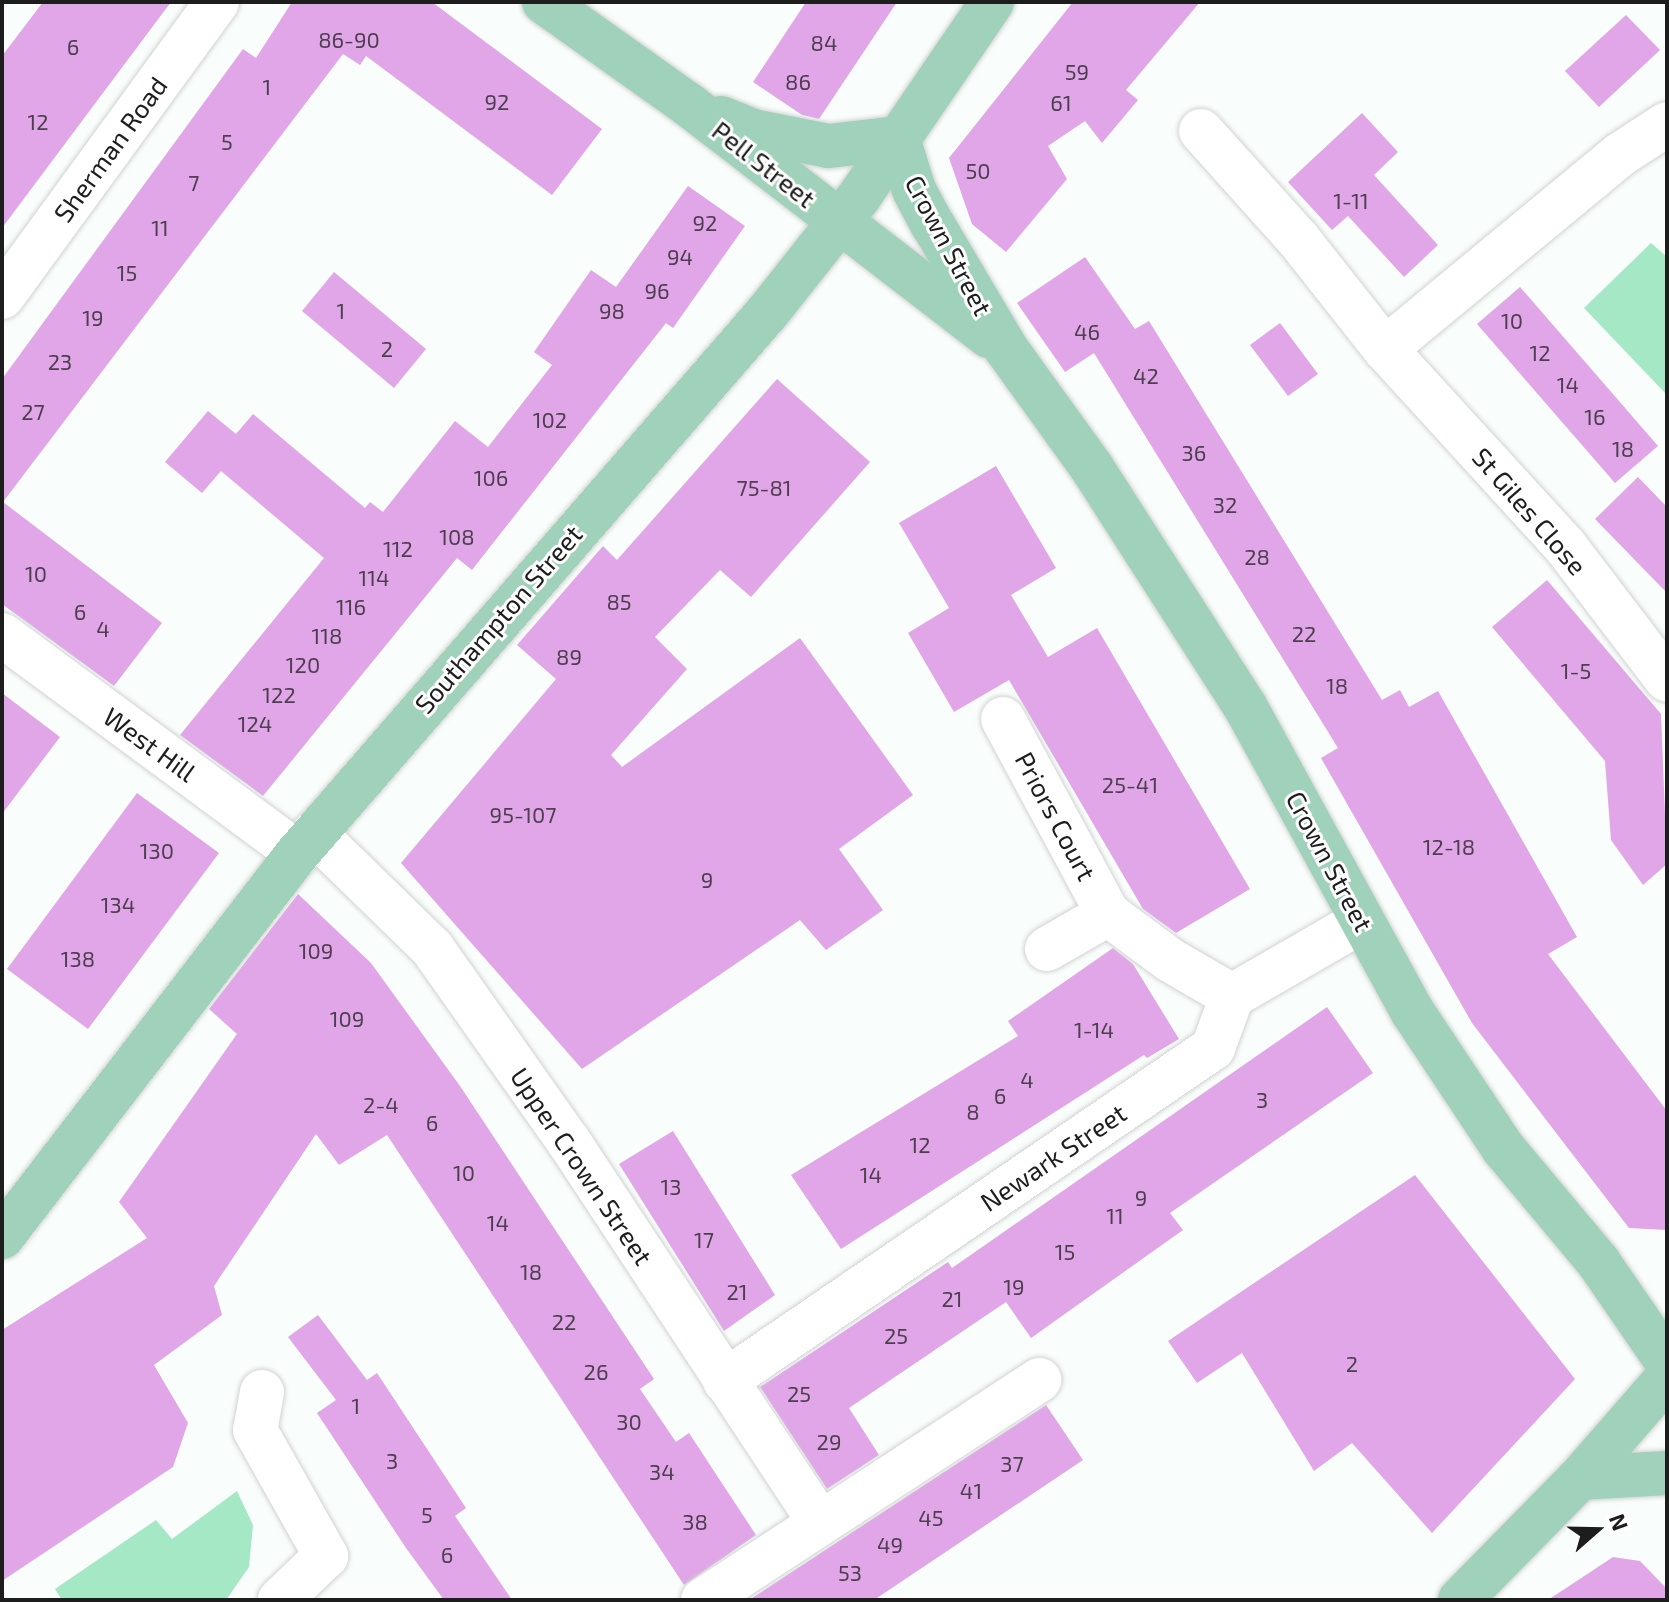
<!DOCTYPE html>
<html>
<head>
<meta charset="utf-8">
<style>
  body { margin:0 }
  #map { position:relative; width:1669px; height:1602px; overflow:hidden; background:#f9fdfb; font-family:"Exo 2",sans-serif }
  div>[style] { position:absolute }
  .green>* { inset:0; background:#a4e8c6 }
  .building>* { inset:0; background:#e0a6e8 }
  .roads { filter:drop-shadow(0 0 2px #d0d3d1) drop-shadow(0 0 2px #d0d3d1) }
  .street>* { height:44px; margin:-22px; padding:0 22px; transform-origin:22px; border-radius:22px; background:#fff }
  .primary>* { height:44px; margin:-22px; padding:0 22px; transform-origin:22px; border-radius:22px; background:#a0d1ba }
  span { translate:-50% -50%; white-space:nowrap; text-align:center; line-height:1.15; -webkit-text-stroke:6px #fff; paint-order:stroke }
  .number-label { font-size:22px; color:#4d3f4f }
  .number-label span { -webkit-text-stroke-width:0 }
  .street-label { font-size:26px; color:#1c1d1c }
  .frame { position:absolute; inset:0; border:4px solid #1c1d1c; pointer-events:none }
  .north { position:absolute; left:1557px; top:1490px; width:80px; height:80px; -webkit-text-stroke:6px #fff; paint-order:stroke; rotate:70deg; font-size:22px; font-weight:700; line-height:32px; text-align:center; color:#1c1d1c }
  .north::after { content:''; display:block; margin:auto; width:28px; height:36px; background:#1c1d1c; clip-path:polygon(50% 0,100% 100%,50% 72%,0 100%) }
</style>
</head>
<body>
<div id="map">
  <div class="green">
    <div style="clip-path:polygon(1651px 243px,1667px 257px,1667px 395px,1584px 308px)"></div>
    <div style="clip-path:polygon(237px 1491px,253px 1525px,249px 1567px,226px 1600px,62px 1600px,55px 1589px,156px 1520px,172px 1539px)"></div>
  </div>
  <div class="building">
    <div style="clip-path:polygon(43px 2px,171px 2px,2px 228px,2px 56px)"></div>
    <div style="clip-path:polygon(292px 2px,432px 2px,602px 129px,552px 195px,366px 56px,360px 65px,343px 54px,3px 502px,162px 623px,114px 686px,2px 604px,2px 379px,243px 49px,256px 58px)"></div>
    <div style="clip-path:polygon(806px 2px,897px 2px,819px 119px,802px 115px,753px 82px)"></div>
    <div style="clip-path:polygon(1073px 2px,1200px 2px,1126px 90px,1138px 100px,1102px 143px,1085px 121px,1048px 146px,1067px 179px,1006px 252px,972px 224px,949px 158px)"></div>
    <div style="clip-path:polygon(1626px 15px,1660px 50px,1599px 107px,1565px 71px)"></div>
    <div style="clip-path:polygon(1362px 113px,1398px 152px,1374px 175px,1438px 245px,1404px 277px,1348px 216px,1332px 230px,1288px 182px)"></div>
    <div style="clip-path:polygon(688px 186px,745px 226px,673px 328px,666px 323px,472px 570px,457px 558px,263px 796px,180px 735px,324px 558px,221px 471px,202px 493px,165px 462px,208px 411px,236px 434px,253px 414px,365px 508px,370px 502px,383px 512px,455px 421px,488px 447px,552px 365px,534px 352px,591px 270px,616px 287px)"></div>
    <div style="clip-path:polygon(1085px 257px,1135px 329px,1149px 321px,1382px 700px,1400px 690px,1409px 707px,1438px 691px,1577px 937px,1548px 954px,1667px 1111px,1667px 1230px,1629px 1228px,1472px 1023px,1321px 758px,1338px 748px,1094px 353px,1065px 372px,1017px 303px)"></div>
    <div style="clip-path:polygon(334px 272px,426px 349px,394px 388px,302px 311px)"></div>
    <div style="clip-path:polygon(1520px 287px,1658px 446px,1615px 483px,1477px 324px)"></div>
    <div style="clip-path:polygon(1280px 323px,1318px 374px,1288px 396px,1250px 345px)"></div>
    <div style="clip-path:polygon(777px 379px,870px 462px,751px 597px,720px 570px,655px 637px,687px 669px,611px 755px,622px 767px,800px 638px,913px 795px,839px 849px,883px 910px,826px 950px,800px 920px,582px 1069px,401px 863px,556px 679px,517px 645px,603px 546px,617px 560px)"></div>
    <div style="clip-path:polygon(996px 466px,1056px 568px,1011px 595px,1048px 657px,1097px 628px,1250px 889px,1176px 933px,1143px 909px,1009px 680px,954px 712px,908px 633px,949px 608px,899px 523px)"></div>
    <div style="clip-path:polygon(1638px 477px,1667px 507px,1667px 593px,1595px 519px)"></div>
    <div style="clip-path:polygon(1547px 580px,1661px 714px,1667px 864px,1643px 885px,1611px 840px,1605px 761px,1492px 627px)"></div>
    <div style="clip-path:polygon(2px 693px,60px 737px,2px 814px)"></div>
    <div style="clip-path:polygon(137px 793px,219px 853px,88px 1029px,7px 969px)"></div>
    <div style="clip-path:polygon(298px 894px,371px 963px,460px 1086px,654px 1379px,640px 1389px,676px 1442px,689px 1433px,756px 1535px,684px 1585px,387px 1135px,339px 1165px,316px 1134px,214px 1286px,222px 1315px,154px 1365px,188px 1423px,173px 1467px,2px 1581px,2px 1330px,147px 1238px,119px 1202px,237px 1034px,209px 1009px)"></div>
    <div style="clip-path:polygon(1113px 948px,1133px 964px,1179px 1039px,1147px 1058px,1144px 1055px,841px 1249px,791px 1175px,1018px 1036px,1008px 1021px)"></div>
    <div style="clip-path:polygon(1327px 1007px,1373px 1073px,1170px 1213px,1183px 1230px,1031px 1338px,1006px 1302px,849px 1408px,879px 1455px,827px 1489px,760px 1387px,948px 1262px,952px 1268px)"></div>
    <div style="clip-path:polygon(673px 1131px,775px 1295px,724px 1331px,619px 1164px)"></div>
    <div style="clip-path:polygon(1415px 1175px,1575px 1379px,1432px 1533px,1352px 1443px,1314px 1471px,1242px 1353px,1197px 1383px,1168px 1341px)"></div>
    <div style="clip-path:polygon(318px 1315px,367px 1380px,377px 1373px,466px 1508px,455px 1516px,512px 1600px,444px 1600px,406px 1548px,317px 1413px,336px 1400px,288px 1337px)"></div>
    <div style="clip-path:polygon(1046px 1405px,1083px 1460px,874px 1600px,749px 1600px)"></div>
    <div style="clip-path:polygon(1613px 1557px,1640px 1561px,1667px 1589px,1667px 1600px,1548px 1600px)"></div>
  </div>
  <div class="roads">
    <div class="street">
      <div style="left:1201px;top:131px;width:145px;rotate:48.1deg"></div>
      <div style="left:1298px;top:239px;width:140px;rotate:51.7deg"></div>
      <div style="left:1385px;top:349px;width:267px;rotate:47.6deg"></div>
      <div style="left:1565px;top:546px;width:168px;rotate:52.7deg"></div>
      <div style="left:2px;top:297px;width:365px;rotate:-53.9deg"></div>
      <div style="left:1385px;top:349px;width:306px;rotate:-39.6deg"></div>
      <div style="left:1621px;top:154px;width:55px;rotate:-33.1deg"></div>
      <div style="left:2px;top:635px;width:368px;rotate:36.4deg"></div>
      <div style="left:1003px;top:719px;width:221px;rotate:61.7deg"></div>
      <div style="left:1108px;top:914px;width:77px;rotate:36.6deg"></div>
      <div style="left:1170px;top:960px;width:72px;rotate:30.1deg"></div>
      <div style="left:314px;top:833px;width:165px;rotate:44.3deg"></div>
      <div style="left:432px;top:948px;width:237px;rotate:54.8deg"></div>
      <div style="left:569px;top:1142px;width:456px;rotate:56.6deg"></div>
      <div style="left:1047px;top:949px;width:70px;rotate:-29.8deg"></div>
      <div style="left:725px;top:1381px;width:591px;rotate:-34.31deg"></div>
      <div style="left:1213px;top:1048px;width:55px;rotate:-69.9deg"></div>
      <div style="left:1232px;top:996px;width:148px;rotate:-30deg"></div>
      <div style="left:262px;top:1392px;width:39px;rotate:100deg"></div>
      <div style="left:255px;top:1430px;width:145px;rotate:60.6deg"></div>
      <div style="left:326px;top:1556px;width:64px;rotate:136.3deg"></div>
      <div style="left:703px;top:1600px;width:402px;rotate:-33.2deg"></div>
    </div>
    <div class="primary">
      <div style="left:544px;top:2px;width:178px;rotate:35.4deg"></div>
      <div style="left:689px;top:105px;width:379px;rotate:37.6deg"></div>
      <div style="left:721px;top:118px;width:35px;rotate:22deg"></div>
      <div style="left:753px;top:131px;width:77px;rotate:11.2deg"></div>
      <div style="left:829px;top:146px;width:69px;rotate:-6.6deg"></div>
      <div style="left:898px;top:138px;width:54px;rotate:72.9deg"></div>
      <div style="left:914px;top:190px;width:40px;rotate:62deg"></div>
      <div style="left:933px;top:225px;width:145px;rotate:59.4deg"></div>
      <div style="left:1007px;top:350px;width:145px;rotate:54.2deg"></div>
      <div style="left:1092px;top:468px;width:283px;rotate:57.3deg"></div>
      <div style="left:1245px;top:706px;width:348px;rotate:61.3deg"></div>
      <div style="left:1412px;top:1011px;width:164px;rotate:56.4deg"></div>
      <div style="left:1503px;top:1148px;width:150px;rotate:50.1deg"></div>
      <div style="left:1599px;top:1263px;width:120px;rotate:55.5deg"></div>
      <div style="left:2px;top:1237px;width:485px;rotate:-52.4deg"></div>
      <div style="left:298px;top:853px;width:715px;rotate:-49.03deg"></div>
      <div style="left:767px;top:313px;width:148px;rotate:-51.6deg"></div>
      <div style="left:859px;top:197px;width:236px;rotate:-55.7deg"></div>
      <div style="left:1580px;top:1478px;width:87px;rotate:-3.3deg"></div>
      <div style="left:1460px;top:1600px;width:171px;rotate:-45.5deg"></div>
      <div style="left:1580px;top:1478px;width:133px;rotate:-49deg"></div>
    </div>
  </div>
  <div class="number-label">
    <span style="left:349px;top:40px">86-90</span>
    <span style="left:824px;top:43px">84</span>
    <span style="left:73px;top:47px">6</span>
    <span style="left:1077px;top:72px">59</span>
    <span style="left:798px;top:82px">86</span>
    <span style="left:267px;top:87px">1</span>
    <span style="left:497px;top:102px">92</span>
    <span style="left:1061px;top:103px">61</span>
    <span style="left:38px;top:122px">12</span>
    <span style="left:227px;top:142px">5</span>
    <span style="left:978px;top:171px">50</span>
    <span style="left:194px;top:183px">7</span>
    <span style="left:1351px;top:201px">1-11</span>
    <span style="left:705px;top:223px">92</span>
    <span style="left:160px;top:228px">11</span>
    <span style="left:680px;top:257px">94</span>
    <span style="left:127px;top:273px">15</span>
    <span style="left:657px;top:291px">96</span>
    <span style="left:341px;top:311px">1</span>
    <span style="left:612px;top:311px">98</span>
    <span style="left:93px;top:318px">19</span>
    <span style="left:1512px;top:321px">10</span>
    <span style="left:1087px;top:332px">46</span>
    <span style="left:387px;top:349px">2</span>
    <span style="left:1540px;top:353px">12</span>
    <span style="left:60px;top:362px">23</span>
    <span style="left:1146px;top:376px">42</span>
    <span style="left:1568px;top:385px">14</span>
    <span style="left:33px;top:412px">27</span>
    <span style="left:1595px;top:417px">16</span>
    <span style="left:550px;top:420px">102</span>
    <span style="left:1623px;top:449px">18</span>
    <span style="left:1194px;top:453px">36</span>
    <span style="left:491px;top:478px">106</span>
    <span style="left:764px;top:488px">75-81</span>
    <span style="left:1225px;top:505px">32</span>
    <span style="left:457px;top:537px">108</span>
    <span style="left:398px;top:549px">112</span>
    <span style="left:1257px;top:557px">28</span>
    <span style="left:36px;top:574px">10</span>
    <span style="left:374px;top:578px">114</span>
    <span style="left:619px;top:602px">85</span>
    <span style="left:351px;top:607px">116</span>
    <span style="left:80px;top:612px">6</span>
    <span style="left:103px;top:629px">4</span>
    <span style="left:1304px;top:634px">22</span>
    <span style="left:327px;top:636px">118</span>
    <span style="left:569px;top:657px">89</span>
    <span style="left:303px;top:665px">120</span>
    <span style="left:1576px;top:671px">1-5</span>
    <span style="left:1337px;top:686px">18</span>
    <span style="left:279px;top:695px">122</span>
    <span style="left:255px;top:724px">124</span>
    <span style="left:1130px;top:785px">25-41</span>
    <span style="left:523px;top:815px">95-107</span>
    <span style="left:1449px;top:847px">12-18</span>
    <span style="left:157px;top:851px">130</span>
    <span style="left:707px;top:880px">9</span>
    <span style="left:118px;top:905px">134</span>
    <span style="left:316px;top:951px">109</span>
    <span style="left:78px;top:959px">138</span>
    <span style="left:347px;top:1019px">109</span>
    <span style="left:1094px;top:1030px">1-14</span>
    <span style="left:1027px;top:1080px">4</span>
    <span style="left:1000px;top:1096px">6</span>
    <span style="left:1262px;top:1100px">3</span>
    <span style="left:381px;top:1105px">2-4</span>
    <span style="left:973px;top:1112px">8</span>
    <span style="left:432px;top:1123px">6</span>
    <span style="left:920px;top:1145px">12</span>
    <span style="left:464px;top:1173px">10</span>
    <span style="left:871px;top:1175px">14</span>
    <span style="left:671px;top:1187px">13</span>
    <span style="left:1141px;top:1198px">9</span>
    <span style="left:1115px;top:1216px">11</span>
    <span style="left:498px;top:1223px">14</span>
    <span style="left:704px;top:1240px">17</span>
    <span style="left:1065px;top:1252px">15</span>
    <span style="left:531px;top:1272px">18</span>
    <span style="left:1014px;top:1287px">19</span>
    <span style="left:737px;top:1292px">21</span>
    <span style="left:952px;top:1299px">21</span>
    <span style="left:564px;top:1322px">22</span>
    <span style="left:896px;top:1336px">25</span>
    <span style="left:1352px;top:1364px">2</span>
    <span style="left:596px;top:1372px">26</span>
    <span style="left:799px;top:1394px">25</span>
    <span style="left:356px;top:1406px">1</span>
    <span style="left:629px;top:1422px">30</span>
    <span style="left:829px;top:1442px">29</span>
    <span style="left:392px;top:1461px">3</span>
    <span style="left:1012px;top:1464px">37</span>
    <span style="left:662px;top:1472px">34</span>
    <span style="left:971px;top:1491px">41</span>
    <span style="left:427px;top:1515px">5</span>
    <span style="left:931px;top:1518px">45</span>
    <span style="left:695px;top:1522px">38</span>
    <span style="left:890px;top:1545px">49</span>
    <span style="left:447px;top:1555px">6</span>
    <span style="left:850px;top:1573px">53</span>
  </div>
  <div class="street-label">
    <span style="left:110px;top:149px;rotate:-54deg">Sherman Road</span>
    <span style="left:764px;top:164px;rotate:38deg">Pell Street</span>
    <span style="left:949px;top:245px;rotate:62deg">Crown Street</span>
    <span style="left:1530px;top:511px;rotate:49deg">St Giles Close</span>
    <span style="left:498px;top:619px;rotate:-49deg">Southampton Street</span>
    <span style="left:150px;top:744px;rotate:36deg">West Hill</span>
    <span style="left:1056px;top:816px;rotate:62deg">Priors Court</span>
    <span style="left:1330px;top:861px;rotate:62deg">Crown Street</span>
    <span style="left:1053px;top:1157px;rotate:-34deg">Newark Street</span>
    <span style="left:582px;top:1166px;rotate:56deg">Upper Crown Street</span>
  </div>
  <div class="frame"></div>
  <div class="north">N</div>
</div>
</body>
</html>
